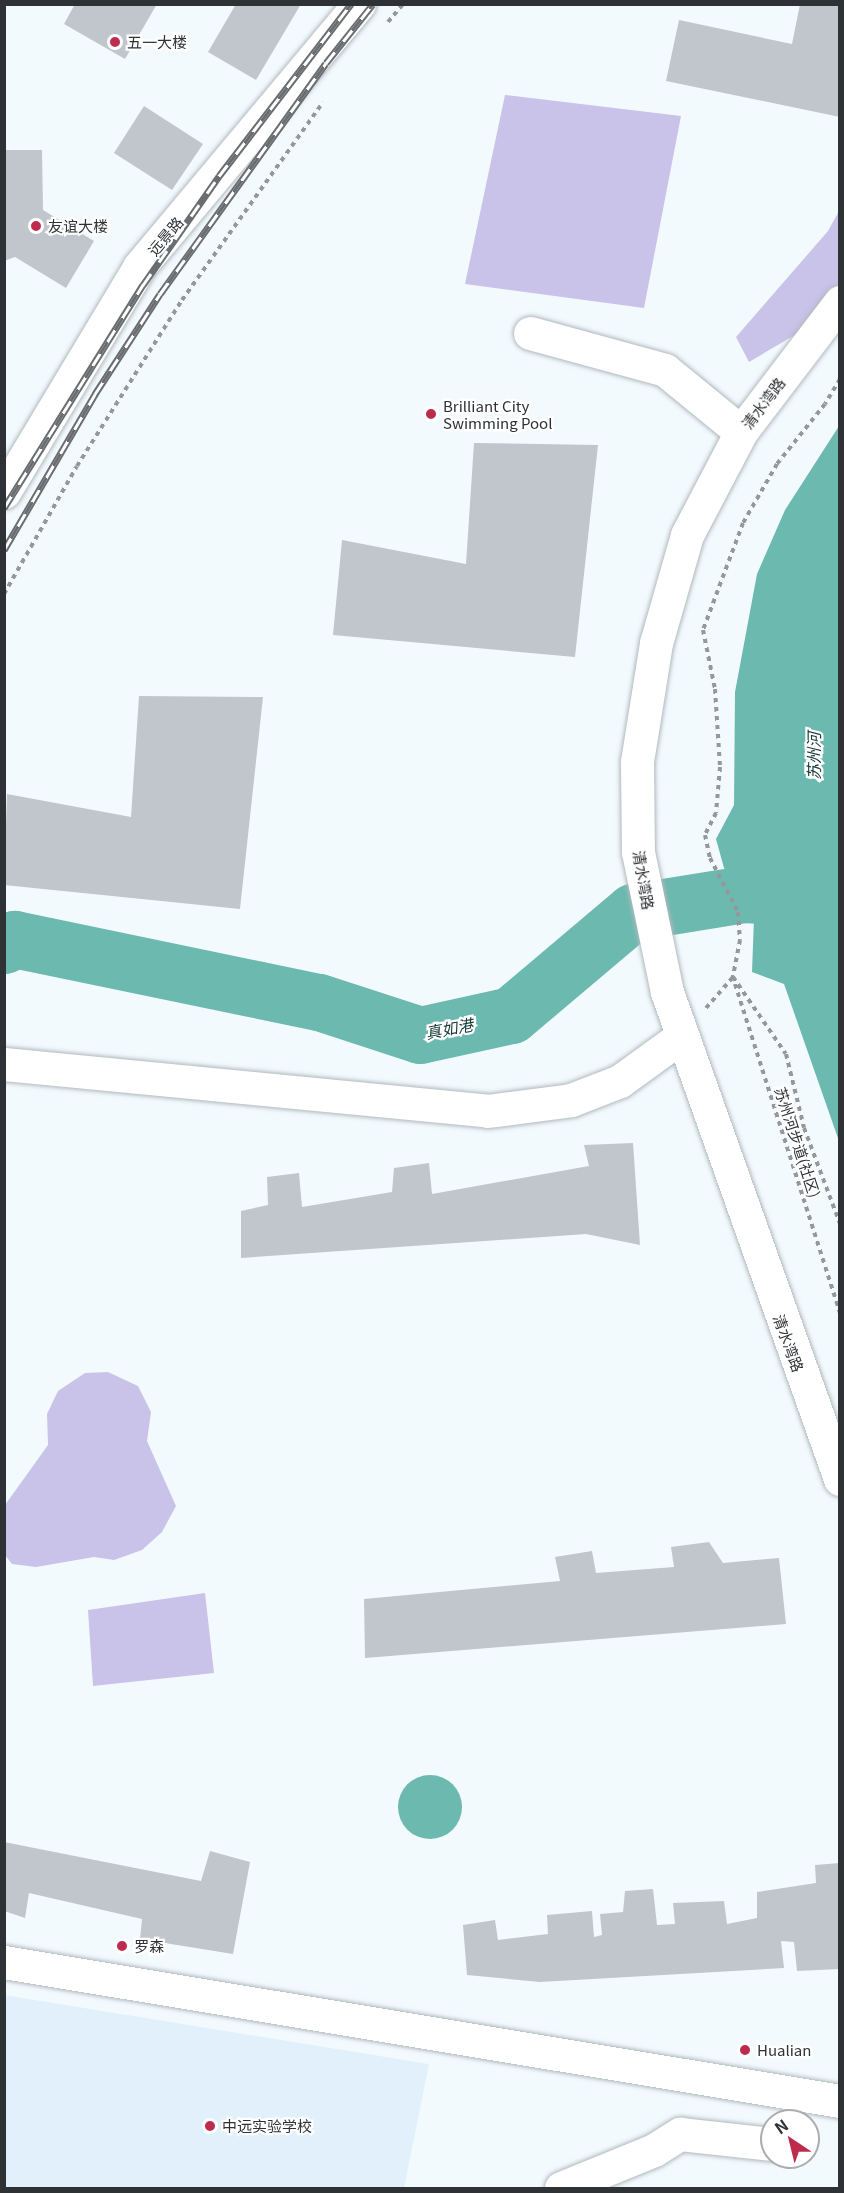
<!DOCTYPE html>
<html>
<head>
<meta charset="utf-8">
<style>
  body { margin:0 }
  #map { position:relative; width:844px; height:2193px; overflow:hidden; background:#f3fafe; font-family:Georgia,"Noto Sans SC",serif }
  div>[style] { position:absolute }
  .built>* { inset:0; background:#e1f0fa }
  .green>* { inset:0; background:#c9c2e9 }
  .water>* { inset:0; background:#6cb9b0 }
  .round { border-radius:50% }
  .river>* { height:57px; margin:-28.5px; padding:0 28.5px; transform-origin:28.5px; border-radius:28.5px; background:#6cb9b0 }
  .building>* { inset:0; background:#c1c5cc }
  .path>* { height:4px; margin-top:-2px; transform-origin:0; background:repeating-linear-gradient(90deg,#93989b 0 4.5px,transparent 0 9px) }
  .roads { filter:drop-shadow(0 0 2px #b1b9be) drop-shadow(0 0 2px #b1b9be) }
  .minor>* { height:33px; margin:-16.5px; padding:0 16.5px; transform-origin:16.5px; border-radius:16.5px; background:#fff }
  .rail>* { height:7px; margin-top:-3.5px; transform-origin:0; background:repeating-linear-gradient(90deg,#fff 0 14px,#696d70 0 28px); box-sizing:border-box; border-block:2px solid #696d70 }
  .dots>* { width:16px; height:16px; translate:-50% -50%; box-sizing:border-box; border:3px solid #fff; border-radius:50% }
  span { translate:-50% -50%; white-space:nowrap; text-align:center; line-height:1.15; -webkit-text-stroke:4.5px #fff; paint-order:stroke }
  .poi-label { font-size:15px; color:#2f3235 }
  .left { translate:0 -50%; text-align:left }
  .street-label { font-size:15px; color:#2f3235 }
  .water-label { font-size:16px; color:#153a36; font-style:italic }
  .frame { position:absolute; inset:0; border:6px solid #2f3235; pointer-events:none }
  .north { position:absolute; left:760px; top:2109px; width:60px; height:60px; box-sizing:border-box; background:#fff; border:2px solid #acadae; border-radius:50%; rotate:325deg; font-size:16px; font-weight:700; line-height:24px; text-align:center; color:#2f3235 }
  .north::after { content:''; display:block; margin:auto; width:21px; height:27px; background:#bd2c4c; clip-path:polygon(50% 0,100% 100%,50% 72%,0 100%) }
</style>
</head>
<body>
<div id="map">
  <div class="built">
    <div style="clip-path:polygon(4px 1995px,429px 2064px,404px 2188px,5px 2188px)"></div>
  </div>
  <div class="green">
    <div style="clip-path:polygon(505px 95px,681px 116px,644px 308px,465px 284px)"></div>
    <div style="clip-path:polygon(839px 211px,839px 309px,749px 362px,736px 337px,828px 231px)"></div>
    <div style="clip-path:polygon(108px 1372px,138px 1386px,151px 1412px,147px 1441px,176px 1506px,162px 1532px,142px 1550px,114px 1560px,94px 1557px,36px 1567px,12px 1564px,5px 1555px,5px 1505px,48px 1445px,47px 1414px,58px 1391px,85px 1373px)"></div>
    <div style="clip-path:polygon(205px 1593px,214px 1673px,93px 1686px,88px 1610px)"></div>
  </div>
  <div class="water">
    <div style="clip-path:polygon(839px 426px,839px 1141px,784px 984px,752px 972px,754px 918px,744px 894px,724px 868px,716px 839px,734px 805px,735px 692px,757px 574px,785px 510px)"></div>
    <div class="round" style="left:398px;top:1775px;width:64px;height:64px"></div>
  </div>
  <div class="river">
    <div style="left:4px;top:945px;width:12px;rotate:-31deg"></div>
    <div style="left:14px;top:939px;width:311px;rotate:11.7deg"></div>
    <div style="left:319px;top:1002px;width:106px;rotate:18.1deg"></div>
    <div style="left:420px;top:1035px;width:93px;rotate:-12.4deg"></div>
    <div style="left:511px;top:1015px;width:160px;rotate:-40.2deg"></div>
    <div style="left:633px;top:912px;width:112px;rotate:-9.2deg"></div>
    <div style="left:744px;top:894px;width:77px;rotate:3.7deg"></div>
  </div>
  <div class="building">
    <div style="clip-path:polygon(75px 4px,157px 4px,125px 59px,64px 24px)"></div>
    <div style="clip-path:polygon(236px 4px,301px 4px,256px 80px,208px 52px)"></div>
    <div style="clip-path:polygon(800px 4px,840px 4px,840px 117px,666px 81px,679px 20px,792px 44px)"></div>
    <div style="clip-path:polygon(144px 106px,203px 144px,172px 190px,114px 153px)"></div>
    <div style="clip-path:polygon(4px 150px,42px 150px,43px 210px,94px 241px,66px 288px,15px 257px,4px 261px)"></div>
    <div style="clip-path:polygon(474px 443px,598px 445px,575px 657px,333px 635px,342px 540px,466px 564px)"></div>
    <div style="clip-path:polygon(139px 696px,263px 697px,240px 909px,4px 885px,7px 794px,131px 817px)"></div>
    <div style="clip-path:polygon(633px 1143px,640px 1245px,586px 1234px,241px 1258px,241px 1211px,268px 1205px,267px 1177px,299px 1173px,302px 1207px,392px 1192px,394px 1168px,429px 1163px,432px 1194px,589px 1166px,584px 1145px)"></div>
    <div style="clip-path:polygon(709px 1542px,723px 1563px,779px 1558px,786px 1624px,365px 1658px,364px 1599px,560px 1581px,555px 1557px,592px 1551px,596px 1573px,674px 1567px,671px 1547px)"></div>
    <div style="clip-path:polygon(4px 1842px,201px 1881px,210px 1851px,250px 1862px,233px 1954px,140px 1939px,142px 1919px,29px 1893px,25px 1918px,4px 1911px)"></div>
    <div style="clip-path:polygon(840px 1863px,840px 1969px,797px 1971px,794px 1942px,781px 1941px,784px 1968px,540px 1982px,467px 1975px,463px 1925px,495px 1920px,498px 1940px,548px 1934px,547px 1915px,592px 1911px,594px 1937px,602px 1935px,600px 1914px,623px 1912px,625px 1891px,653px 1889px,657px 1925px,675px 1924px,673px 1903px,724px 1901px,727px 1924px,757px 1918px,757px 1892px,816px 1883px,815px 1865px)"></div>
  </div>
  <div class="path">
    <div style="left:388px;top:22px;width:23px;rotate:-50deg"></div>
    <div style="left:840px;top:379px;width:29px;rotate:121deg"></div>
    <div style="left:825px;top:404px;width:77px;rotate:128.7deg"></div>
    <div style="left:777px;top:464px;width:68px;rotate:120deg"></div>
    <div style="left:743px;top:523px;width:114px;rotate:110.5deg"></div>
    <div style="left:703px;top:630px;width:60px;rotate:78.5deg"></div>
    <div style="left:715px;top:689px;width:78px;rotate:86.3deg"></div>
    <div style="left:720px;top:767px;width:46px;rotate:95deg"></div>
    <div style="left:716px;top:813px;width:25px;rotate:117deg"></div>
    <div style="left:705px;top:835px;width:24px;rotate:78deg"></div>
    <div style="left:710px;top:858px;width:61px;rotate:62.6deg"></div>
    <div style="left:738px;top:912px;width:28px;rotate:86deg"></div>
    <div style="left:740px;top:940px;width:38px;rotate:101deg"></div>
    <div style="left:733px;top:977px;width:93px;rotate:55.5deg"></div>
    <div style="left:786px;top:1054px;width:76px;rotate:76.3deg"></div>
    <div style="left:804px;top:1128px;width:103px;rotate:69.4deg"></div>
    <div style="left:4px;top:594px;width:147px;rotate:-60.3deg"></div>
    <div style="left:77px;top:466px;width:196px;rotate:-57.7deg"></div>
    <div style="left:182px;top:300px;width:243px;rotate:-54.5deg"></div>
    <div style="left:735px;top:984px;width:345px;rotate:72.3deg"></div>
    <div style="left:706px;top:1008px;width:41px;rotate:-48.9deg"></div>
  </div>
  <div class="roads">
    <div class="minor">
      <div style="left:840px;top:302px;width:163px;rotate:127.3deg"></div>
      <div style="left:741px;top:432px;width:116px;rotate:117.7deg"></div>
      <div style="left:687px;top:535px;width:112px;rotate:106deg"></div>
      <div style="left:656px;top:643px;width:121px;rotate:99.1deg"></div>
      <div style="left:637px;top:762px;width:90px;rotate:89.4deg"></div>
      <div style="left:638px;top:852px;width:143px;rotate:78.3deg"></div>
      <div style="left:667px;top:992px;width:517px;rotate:70.44deg"></div>
      <div style="left:530px;top:333px;width:140px;rotate:15.3deg"></div>
      <div style="left:665px;top:370px;width:98px;rotate:39.2deg"></div>
      <div style="left:4px;top:492px;width:262px;rotate:-59deg"></div>
      <div style="left:139px;top:267px;width:343px;rotate:-50.1deg"></div>
      <div style="left:4px;top:1064px;width:486px;rotate:5.5deg"></div>
      <div style="left:488px;top:1111px;width:84px;rotate:-7.5deg"></div>
      <div style="left:571px;top:1100px;width:53px;rotate:-21.2deg"></div>
      <div style="left:620px;top:1081px;width:77px;rotate:-36deg"></div>
      <div style="left:4px;top:1962px;width:847px;rotate:9.44deg"></div>
      <div style="left:561px;top:2188px;width:100px;rotate:-22.2deg"></div>
      <div style="left:654px;top:2150px;width:31px;rotate:-32deg"></div>
      <div style="left:680px;top:2134px;width:93px;rotate:6.2deg"></div>
    </div>
  </div>
  <div class="rail">
    <div style="left:4px;top:508px;width:263px;rotate:-58.1deg"></div>
    <div style="left:143px;top:285px;width:133px;rotate:-55.1deg"></div>
    <div style="left:219px;top:176px;width:217px;rotate:-52.5deg"></div>
    <div style="left:4px;top:550px;width:181px;rotate:-59.7deg"></div>
    <div style="left:95px;top:394px;width:119px;rotate:-57deg"></div>
    <div style="left:160px;top:294px;width:284px;rotate:-54.3deg"></div>
    <div style="left:326px;top:63px;width:75px;rotate:-51.5deg"></div>
  </div>
  <div class="dots">
    <div style="left:115px;top:42px;background:#bd2c4c"></div>
    <div style="left:36px;top:226px;background:#bd2c4c"></div>
    <div style="left:431px;top:414px;background:#bd2c4c"></div>
    <div style="left:122px;top:1946px;background:#bd2c4c"></div>
    <div style="left:745px;top:2050px;background:#bd2c4c"></div>
    <div style="left:210px;top:2126px;background:#bd2c4c"></div>
  </div>
  <div class="poi-label">
    <span class="left" style="left:127px;top:42px">五一大楼</span>
    <span class="left" style="left:48px;top:226px">友谊大楼</span>
    <span class="left" style="left:443px;top:414px">Brilliant City<br>Swimming Pool</span>
    <span class="left" style="left:134px;top:1946px">罗森</span>
    <span class="left" style="left:757px;top:2050px">Hualian</span>
    <span class="left" style="left:222px;top:2126px">中远实验学校</span>
  </div>
  <div class="street-label">
    <span style="left:165px;top:236px;rotate:-50deg">远景路</span>
    <span style="left:763px;top:403px;rotate:-53deg">清水湾路</span>
    <span style="left:644px;top:880px;rotate:80deg">清水湾路</span>
    <span style="left:798px;top:1142px;rotate:72deg">苏州河步道(社区)</span>
    <span style="left:789px;top:1343px;rotate:70deg">清水湾路</span>
  </div>
  <div class="water-label">
    <span style="left:813px;top:756px;rotate:-90deg">苏州河</span>
    <span style="left:449px;top:1028px;rotate:-11deg">真如港</span>
  </div>
  <div class="frame"></div>
  <div class="north">N</div>
</div>
</body>
</html>
